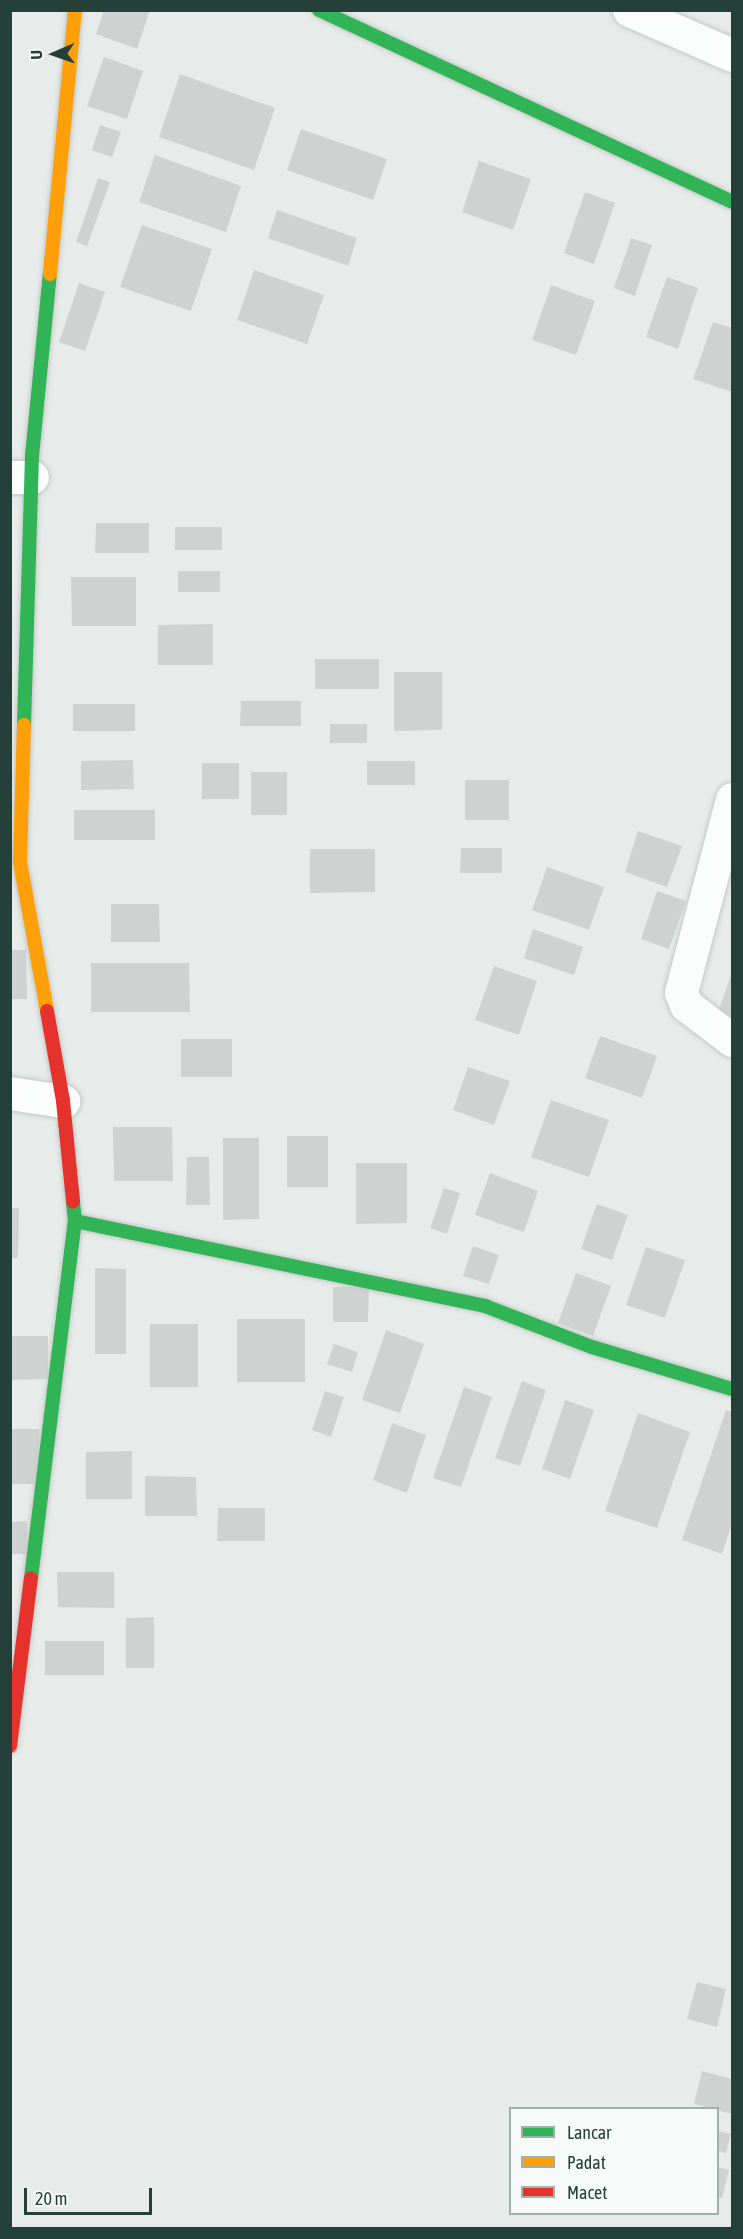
<!DOCTYPE html>
<html>
<head>
<meta charset="utf-8">
<style>
  body { margin:0 }
  #map { position:relative; width:743px; height:2239px; overflow:hidden; background:#e7ecea; font-family:"Asap Condensed",sans-serif }
  div>[style] { position:absolute }
  .building>* { inset:0; background:#ced3d1 }
  .roads { filter:drop-shadow(0 0 2px #c4c9c7) drop-shadow(0 0 2px #c4c9c7) }
  .street>* { height:33px; margin:-16.5px; padding:0 16.5px; transform-origin:16.5px; border-radius:16.5px; background:#fbfcfc }
  .fast>* { height:14px; margin:-7px; padding:0 7px; transform-origin:7px; border-radius:7px; background:#30b455 }
  .slow>* { height:14px; margin:-7px; padding:0 7px; transform-origin:7px; border-radius:7px; background:#ff9f0a }
  .jam>* { height:14px; margin:-7px; padding:0 7px; transform-origin:7px; border-radius:7px; background:#e5322d }
  span { translate:-50% -50%; white-space:nowrap; text-align:center; line-height:1.15; -webkit-text-stroke:5px #f6faf8; paint-order:stroke }
  .frame { position:absolute; inset:0; border:12px solid #244039; pointer-events:none }
  .legend { position:absolute; left:509px; top:2107px; width:210px; height:108px; box-sizing:border-box; background:#f6faf8; border:2px solid #a2b0ac; margin:0; padding:8px 10px; list-style:none; font-size:18px; color:#244039 }
  .legend li { display:flex; align-items:center; gap:12px; height:30px }
  .legend b { width:30px; border:2px solid #a2b0ac }
  .north { position:absolute; left:24px; top:24px; width:60px; height:60px; -webkit-text-stroke:4px #f6faf8; paint-order:stroke; rotate:268deg; font-size:16px; font-weight:700; line-height:24px; text-align:center; color:#244039 }
  .north::after { content:''; display:block; margin:auto; width:21px; height:27px; background:#244039; clip-path:polygon(50% 0,100% 100%,50% 72%,0 100%) }
  .scale { position:absolute; left:24px; top:2188px; width:128px; height:27px; box-sizing:border-box; border:3px solid #244039; border-top:0; padding-left:8px; font-size:18px; line-height:21px; white-space:nowrap; color:#244039; -webkit-text-stroke:4px #f6faf8; paint-order:stroke }
</style>
</head>
<body>
<div id="map">
  <div class="building">
    <div style="clip-path:polygon(104px 10px,150px 10px,137px 49px,96px 34px)"></div>
    <div style="clip-path:polygon(104px 57px,143px 71px,127px 119px,87px 106px)"></div>
    <div style="clip-path:polygon(180px 74px,275px 108px,254px 170px,159px 137px)"></div>
    <div style="clip-path:polygon(100px 125px,121px 132px,112px 157px,92px 150px)"></div>
    <div style="clip-path:polygon(301px 129px,387px 159px,373px 200px,287px 170px)"></div>
    <div style="clip-path:polygon(155px 155px,241px 186px,226px 232px,139px 202px)"></div>
    <div style="clip-path:polygon(479px 161px,531px 179px,513px 230px,462px 212px)"></div>
    <div style="clip-path:polygon(98px 178px,110px 182px,87px 246px,76px 242px)"></div>
    <div style="clip-path:polygon(585px 192px,615px 203px,594px 264px,564px 253px)"></div>
    <div style="clip-path:polygon(277px 210px,357px 238px,348px 266px,268px 238px)"></div>
    <div style="clip-path:polygon(142px 225px,212px 249px,191px 311px,120px 287px)"></div>
    <div style="clip-path:polygon(631px 238px,652px 245px,635px 296px,614px 288px)"></div>
    <div style="clip-path:polygon(254px 270px,324px 295px,307px 344px,237px 320px)"></div>
    <div style="clip-path:polygon(667px 277px,698px 288px,678px 349px,646px 337px)"></div>
    <div style="clip-path:polygon(79px 283px,105px 292px,85px 351px,59px 342px)"></div>
    <div style="clip-path:polygon(551px 285px,595px 301px,576px 355px,532px 340px)"></div>
    <div style="clip-path:polygon(713px 322px,732px 328px,732px 392px,693px 379px)"></div>
    <div style="clip-path:polygon(96px 523px,149px 523px,149px 553px,95px 553px)"></div>
    <div style="clip-path:polygon(175px 527px,222px 527px,222px 550px,175px 550px)"></div>
    <div style="clip-path:polygon(178px 571px,220px 571px,220px 592px,178px 592px)"></div>
    <div style="clip-path:polygon(71px 577px,136px 577px,136px 626px,72px 626px)"></div>
    <div style="clip-path:polygon(213px 624px,213px 665px,158px 665px,158px 625px)"></div>
    <div style="clip-path:polygon(315px 659px,379px 659px,379px 689px,315px 689px)"></div>
    <div style="clip-path:polygon(394px 672px,442px 672px,442px 730px,394px 731px)"></div>
    <div style="clip-path:polygon(241px 701px,301px 701px,301px 726px,240px 726px)"></div>
    <div style="clip-path:polygon(73px 704px,135px 704px,135px 731px,73px 731px)"></div>
    <div style="clip-path:polygon(330px 724px,367px 724px,367px 743px,330px 743px)"></div>
    <div style="clip-path:polygon(133px 760px,134px 789px,81px 790px,81px 761px)"></div>
    <div style="clip-path:polygon(367px 761px,415px 761px,415px 785px,367px 785px)"></div>
    <div style="clip-path:polygon(202px 763px,239px 763px,239px 799px,202px 799px)"></div>
    <div style="clip-path:polygon(251px 772px,287px 772px,287px 815px,251px 815px)"></div>
    <div style="clip-path:polygon(465px 780px,509px 780px,509px 820px,465px 820px)"></div>
    <div style="clip-path:polygon(74px 810px,155px 810px,155px 840px,74px 840px)"></div>
    <div style="clip-path:polygon(638px 831px,682px 846px,667px 887px,625px 872px)"></div>
    <div style="clip-path:polygon(461px 848px,502px 848px,502px 873px,460px 873px)"></div>
    <div style="clip-path:polygon(310px 849px,375px 849px,375px 892px,310px 893px)"></div>
    <div style="clip-path:polygon(547px 867px,604px 887px,589px 930px,532px 910px)"></div>
    <div style="clip-path:polygon(657px 891px,686px 901px,669px 949px,641px 939px)"></div>
    <div style="clip-path:polygon(111px 904px,159px 904px,160px 942px,111px 942px)"></div>
    <div style="clip-path:polygon(533px 929px,583px 947px,574px 975px,524px 958px)"></div>
    <div style="clip-path:polygon(10px 950px,26px 950px,27px 999px,10px 999px)"></div>
    <div style="clip-path:polygon(91px 963px,189px 963px,190px 1012px,91px 1012px)"></div>
    <div style="clip-path:polygon(494px 966px,537px 981px,519px 1035px,475px 1020px)"></div>
    <div style="clip-path:polygon(732px 972px,732px 1017px,718px 1012px)"></div>
    <div style="clip-path:polygon(600px 1036px,657px 1056px,642px 1098px,585px 1078px)"></div>
    <div style="clip-path:polygon(181px 1039px,232px 1039px,232px 1077px,181px 1077px)"></div>
    <div style="clip-path:polygon(468px 1067px,510px 1081px,494px 1125px,453px 1110px)"></div>
    <div style="clip-path:polygon(551px 1100px,609px 1120px,589px 1177px,531px 1157px)"></div>
    <div style="clip-path:polygon(113px 1127px,172px 1127px,173px 1181px,114px 1181px)"></div>
    <div style="clip-path:polygon(287px 1136px,328px 1136px,328px 1187px,287px 1187px)"></div>
    <div style="clip-path:polygon(223px 1138px,259px 1138px,259px 1219px,223px 1220px)"></div>
    <div style="clip-path:polygon(187px 1157px,209px 1157px,210px 1205px,186px 1205px)"></div>
    <div style="clip-path:polygon(356px 1163px,407px 1163px,407px 1223px,356px 1224px)"></div>
    <div style="clip-path:polygon(490px 1173px,538px 1191px,524px 1232px,475px 1215px)"></div>
    <div style="clip-path:polygon(444px 1188px,460px 1193px,447px 1234px,430px 1228px)"></div>
    <div style="clip-path:polygon(597px 1204px,628px 1215px,612px 1260px,581px 1249px)"></div>
    <div style="clip-path:polygon(10px 1208px,19px 1208px,18px 1258px,10px 1258px)"></div>
    <div style="clip-path:polygon(473px 1246px,499px 1255px,489px 1284px,463px 1276px)"></div>
    <div style="clip-path:polygon(646px 1247px,685px 1260px,665px 1318px,626px 1305px)"></div>
    <div style="clip-path:polygon(95px 1268px,126px 1269px,126px 1354px,95px 1354px)"></div>
    <div style="clip-path:polygon(576px 1273px,611px 1286px,593px 1336px,558px 1323px)"></div>
    <div style="clip-path:polygon(333px 1287px,369px 1287px,368px 1322px,333px 1322px)"></div>
    <div style="clip-path:polygon(237px 1319px,305px 1319px,305px 1382px,237px 1382px)"></div>
    <div style="clip-path:polygon(150px 1324px,198px 1324px,198px 1387px,150px 1387px)"></div>
    <div style="clip-path:polygon(386px 1330px,424px 1344px,400px 1413px,362px 1400px)"></div>
    <div style="clip-path:polygon(10px 1336px,48px 1336px,48px 1379px,10px 1380px)"></div>
    <div style="clip-path:polygon(334px 1344px,358px 1352px,352px 1372px,327px 1364px)"></div>
    <div style="clip-path:polygon(522px 1381px,546px 1390px,520px 1466px,495px 1458px)"></div>
    <div style="clip-path:polygon(464px 1387px,492px 1397px,461px 1487px,433px 1478px)"></div>
    <div style="clip-path:polygon(325px 1391px,344px 1397px,331px 1437px,312px 1430px)"></div>
    <div style="clip-path:polygon(565px 1400px,594px 1410px,570px 1479px,542px 1469px)"></div>
    <div style="clip-path:polygon(726px 1410px,732px 1412px,732px 1524px,722px 1554px,682px 1540px)"></div>
    <div style="clip-path:polygon(638px 1413px,690px 1432px,657px 1528px,605px 1511px)"></div>
    <div style="clip-path:polygon(392px 1423px,426px 1435px,407px 1493px,373px 1480px)"></div>
    <div style="clip-path:polygon(10px 1429px,39px 1429px,39px 1484px,10px 1484px)"></div>
    <div style="clip-path:polygon(132px 1451px,132px 1499px,86px 1499px,86px 1452px)"></div>
    <div style="clip-path:polygon(145px 1476px,196px 1477px,197px 1516px,145px 1516px)"></div>
    <div style="clip-path:polygon(218px 1508px,265px 1508px,265px 1541px,217px 1541px)"></div>
    <div style="clip-path:polygon(27px 1521px,28px 1554px,10px 1554px,10px 1522px)"></div>
    <div style="clip-path:polygon(57px 1572px,114px 1572px,114px 1608px,58px 1607px)"></div>
    <div style="clip-path:polygon(154px 1617px,154px 1668px,126px 1668px,126px 1618px)"></div>
    <div style="clip-path:polygon(45px 1641px,104px 1641px,104px 1675px,45px 1675px)"></div>
    <div style="clip-path:polygon(697px 1982px,726px 1989px,717px 2027px,687px 2019px)"></div>
    <div style="clip-path:polygon(702px 2071px,732px 2079px,732px 2114px,694px 2104px)"></div>
    <div style="clip-path:polygon(718px 2131px,731px 2134px,726px 2153px,718px 2151px)"></div>
    <div style="clip-path:polygon(718px 2167px,729px 2170px,722px 2198px,718px 2197px)"></div>
  </div>
  <div class="roads">
    <div class="street">
      <div style="left:629px;top:10px;width:112px;rotate:23.6deg"></div>
      <div style="left:10px;top:477px;width:22px"></div>
      <div style="left:732px;top:799px;width:200px;rotate:104.8deg"></div>
      <div style="left:681px;top:992px;width:14px;rotate:69deg"></div>
      <div style="left:686px;top:1005px;width:58px;rotate:37.3deg"></div>
      <div style="left:10px;top:1093px;width:54px;rotate:8.6deg"></div>
    </div>
    <div class="fast">
      <div style="left:319px;top:10px;width:455px;rotate:24.9deg"></div>
      <div style="left:24px;top:725px;width:269px;rotate:-88.3deg"></div>
      <div style="left:32px;top:456px;width:183px;rotate:-84.4deg"></div>
      <div style="left:73px;top:1202px;width:19px;rotate:84deg"></div>
      <div style="left:75px;top:1221px;width:419px;rotate:11.7deg"></div>
      <div style="left:485px;top:1306px;width:115px;rotate:21deg"></div>
      <div style="left:592px;top:1347px;width:146px;rotate:16.7deg"></div>
      <div style="left:31px;top:1578px;width:360px;rotate:-83deg"></div>
    </div>
    <div class="slow">
      <div style="left:50px;top:274px;width:265px;rotate:-84.6deg"></div>
      <div style="left:24px;top:725px;width:137px;rotate:91.7deg"></div>
      <div style="left:20px;top:862px;width:151px;rotate:79.7deg"></div>
    </div>
    <div class="jam">
      <div style="left:47px;top:1011px;width:91px;rotate:79.9deg"></div>
      <div style="left:63px;top:1101px;width:101px;rotate:84.3deg"></div>
      <div style="left:10px;top:1746px;width:169px;rotate:-82.9deg"></div>
    </div>
  </div>
  <div class="frame"></div>
  <ul class="legend">
  <li><b style="height:8px;background:#30b455"></b>Lancar</li>
  <li><b style="height:8px;background:#ff9f0a"></b>Padat</li>
  <li><b style="height:8px;background:#e5322d"></b>Macet</li>
  </ul>
  <div class="north">U</div>
  <div class="scale">20 m</div>
</div>
</body>
</html>
